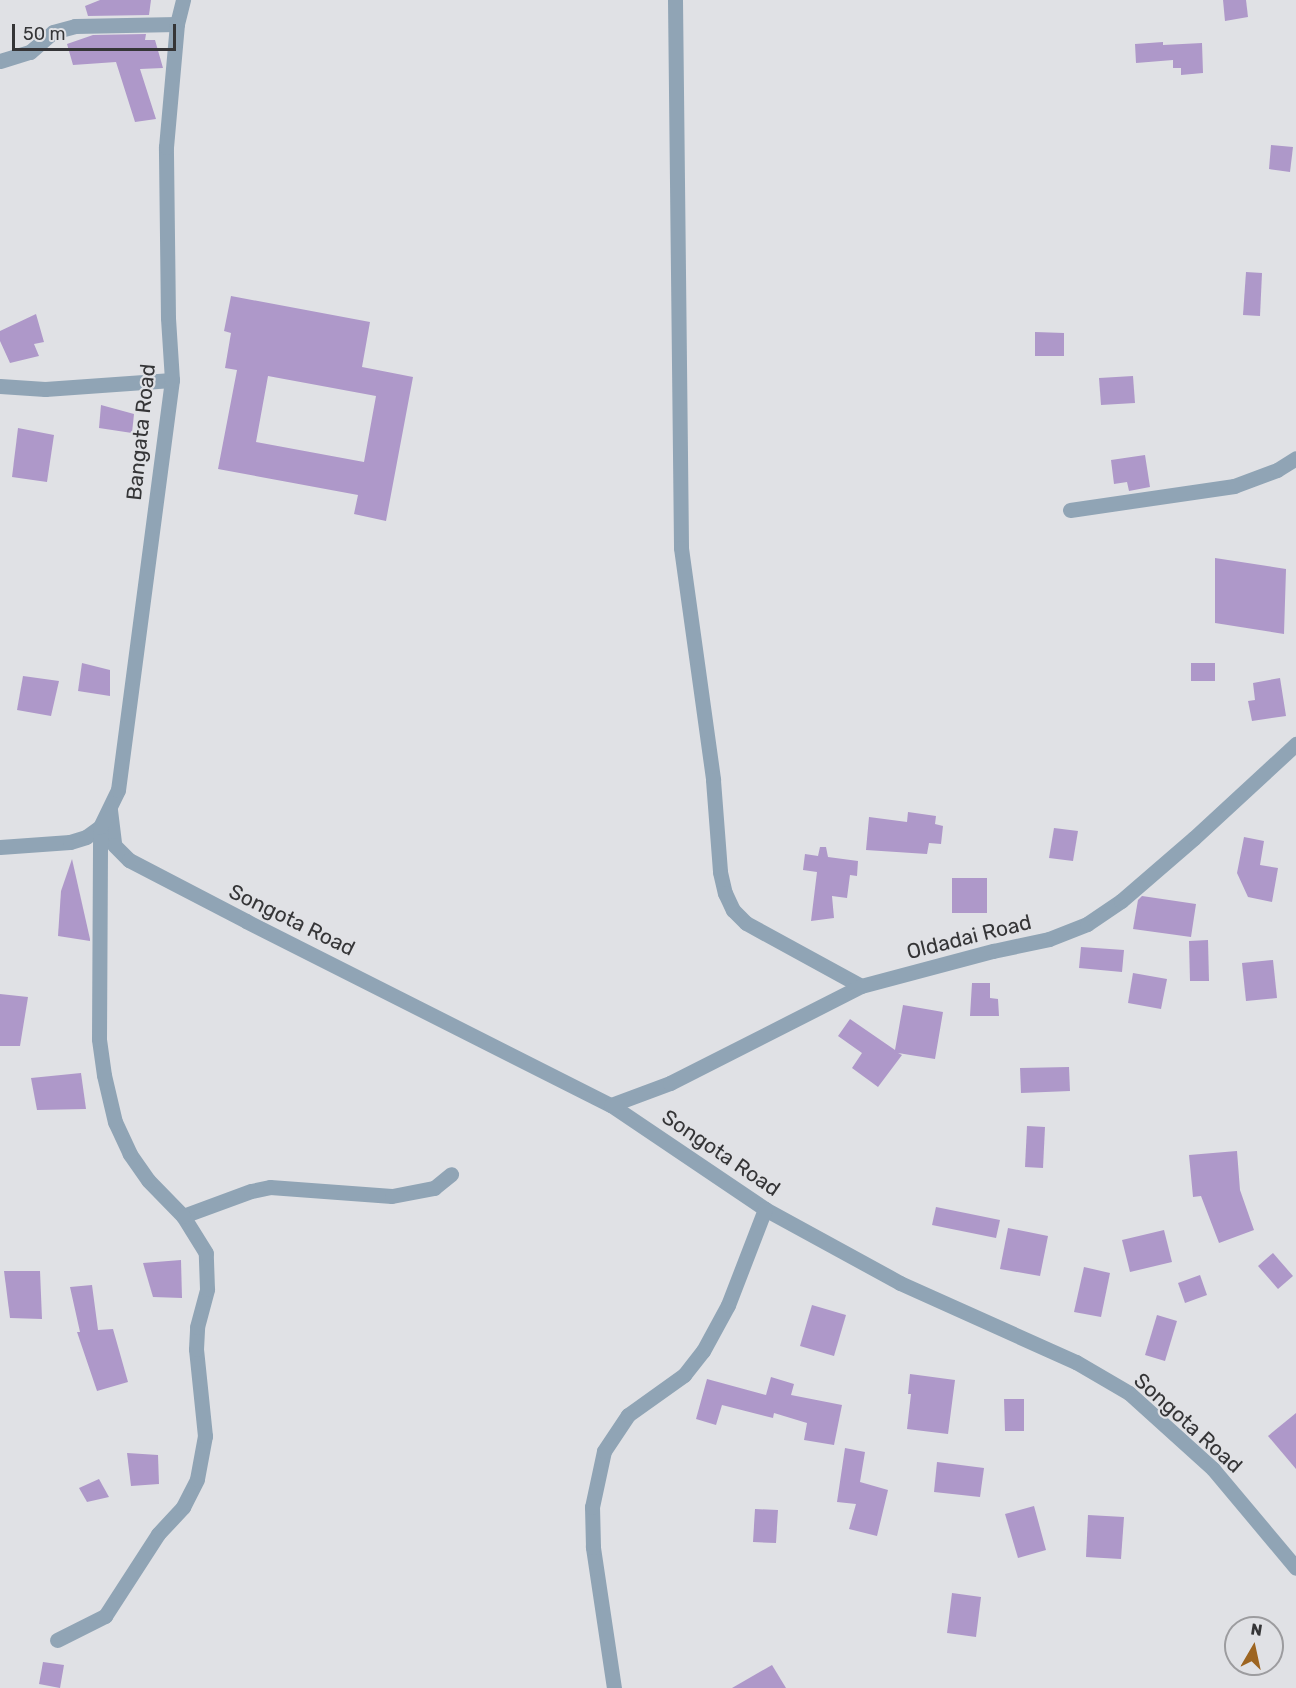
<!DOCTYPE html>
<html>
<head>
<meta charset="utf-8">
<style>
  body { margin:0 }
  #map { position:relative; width:1296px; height:1688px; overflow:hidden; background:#e0e1e5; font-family:Rubik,sans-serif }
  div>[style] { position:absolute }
  .building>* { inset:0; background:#ae98c9 }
  .minor>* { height:15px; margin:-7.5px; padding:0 7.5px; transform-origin:7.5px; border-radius:7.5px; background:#90a4b5 }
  span { translate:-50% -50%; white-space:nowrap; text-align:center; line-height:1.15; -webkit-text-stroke:4.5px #e0e1e5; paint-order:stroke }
  .street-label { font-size:21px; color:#353537 }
  .north { position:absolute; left:1224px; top:1616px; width:60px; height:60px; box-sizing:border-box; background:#e0e1e5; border:2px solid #9c9c9f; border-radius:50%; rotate:9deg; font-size:16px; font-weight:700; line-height:24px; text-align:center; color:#353537 }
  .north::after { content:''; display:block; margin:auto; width:21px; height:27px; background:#9d6521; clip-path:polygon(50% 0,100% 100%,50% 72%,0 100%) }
  .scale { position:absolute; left:12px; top:24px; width:164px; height:27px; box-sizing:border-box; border:3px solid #353537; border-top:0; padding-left:8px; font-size:18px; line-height:21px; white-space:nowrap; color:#353537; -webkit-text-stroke:4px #e0e1e5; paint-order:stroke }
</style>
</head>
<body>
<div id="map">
  <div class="building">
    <div style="clip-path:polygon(100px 0,151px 0,149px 15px,88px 16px,85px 6px)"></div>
    <div style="clip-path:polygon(1223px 0,1246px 0,1248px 17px,1225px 21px)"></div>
    <div style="clip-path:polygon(146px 34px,145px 40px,155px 40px,163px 68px,140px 69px,156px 119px,135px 122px,116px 62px,73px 65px,67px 44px,93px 35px)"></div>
    <div style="clip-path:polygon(1163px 42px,1163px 45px,1202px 43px,1203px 73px,1181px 75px,1181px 68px,1173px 68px,1173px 60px,1136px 63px,1135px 44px)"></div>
    <div style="clip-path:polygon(1271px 145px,1293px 147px,1290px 172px,1269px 169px)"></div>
    <div style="clip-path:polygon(1246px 272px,1262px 273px,1260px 316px,1243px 315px)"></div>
    <div style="clip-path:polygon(evenodd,231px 296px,370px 322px,362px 367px,413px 377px,386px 521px,354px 514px,358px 495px,218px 469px,237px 370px,225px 368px,231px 333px,224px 331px,231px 296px,268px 376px,376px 396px,364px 462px,256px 442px,268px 376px)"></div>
    <div style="clip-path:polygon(36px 314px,44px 342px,34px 344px,39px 356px,10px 363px,0 341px,0 331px)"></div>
    <div style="clip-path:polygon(1035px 332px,1064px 333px,1064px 356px,1035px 356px)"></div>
    <div style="clip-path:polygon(1133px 376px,1135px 403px,1101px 405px,1099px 378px)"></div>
    <div style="clip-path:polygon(101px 405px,134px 414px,132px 433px,99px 428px)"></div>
    <div style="clip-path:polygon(18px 428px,54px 435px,47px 482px,12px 477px)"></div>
    <div style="clip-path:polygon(1145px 455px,1150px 487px,1129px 491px,1127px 482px,1114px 484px,1111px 460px)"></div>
    <div style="clip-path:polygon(1215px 558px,1286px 569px,1284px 634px,1215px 623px)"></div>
    <div style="clip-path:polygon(82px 663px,110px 670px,110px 696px,78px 691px)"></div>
    <div style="clip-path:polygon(1191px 663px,1215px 663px,1215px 681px,1191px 681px)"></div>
    <div style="clip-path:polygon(23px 676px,59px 681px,51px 716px,17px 710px)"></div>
    <div style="clip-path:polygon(1280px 678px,1286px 716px,1252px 721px,1248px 701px,1255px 700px,1253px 683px)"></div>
    <div style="clip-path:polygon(908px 812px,936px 816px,935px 824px,943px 826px,941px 844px,929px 843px,927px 854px,866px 850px,869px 817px,907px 822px)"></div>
    <div style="clip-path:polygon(1054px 828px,1078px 831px,1073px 861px,1049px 858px)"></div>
    <div style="clip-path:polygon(1244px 837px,1264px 841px,1260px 865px,1278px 868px,1272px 902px,1248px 897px,1237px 873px)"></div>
    <div style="clip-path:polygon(820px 847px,826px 847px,828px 857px,858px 861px,857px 876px,850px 875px,847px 898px,832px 896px,834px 918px,811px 921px,817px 872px,803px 870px,805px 854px,818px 856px)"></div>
    <div style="clip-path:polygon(72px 859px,90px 939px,90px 941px,58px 936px,61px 891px)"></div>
    <div style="clip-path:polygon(952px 878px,987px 878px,987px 913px,952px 913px)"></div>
    <div style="clip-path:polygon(1142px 896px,1196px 904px,1191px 937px,1133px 929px,1138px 900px)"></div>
    <div style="clip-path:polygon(1208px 940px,1209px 981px,1190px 981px,1189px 941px)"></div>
    <div style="clip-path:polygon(1081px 947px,1124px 950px,1122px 972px,1079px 968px)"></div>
    <div style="clip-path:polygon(1273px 960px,1277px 998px,1246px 1001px,1242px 963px)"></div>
    <div style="clip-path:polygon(1133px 973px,1167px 979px,1161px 1009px,1128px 1003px)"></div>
    <div style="clip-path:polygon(972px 983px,990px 983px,990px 998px,998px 999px,999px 1016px,970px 1016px)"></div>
    <div style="clip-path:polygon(0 994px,28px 997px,20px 1046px,0 1046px)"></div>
    <div style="clip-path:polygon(903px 1005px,943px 1012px,935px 1059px,898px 1053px,902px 1055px,878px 1087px,852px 1068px,862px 1053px,838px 1036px,850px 1019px,895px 1050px)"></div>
    <div style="clip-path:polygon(1069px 1067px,1070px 1091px,1021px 1093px,1020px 1068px)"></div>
    <div style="clip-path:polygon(81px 1073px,86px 1109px,37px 1110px,31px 1078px)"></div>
    <div style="clip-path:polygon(1027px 1126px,1045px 1127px,1043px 1168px,1025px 1167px)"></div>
    <div style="clip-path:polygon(1237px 1151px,1240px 1190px,1254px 1230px,1219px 1243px,1201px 1196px,1193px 1197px,1189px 1155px)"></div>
    <div style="clip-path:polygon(936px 1207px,1000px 1220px,996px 1238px,932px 1225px)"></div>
    <div style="clip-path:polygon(1008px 1228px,1048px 1236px,1040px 1276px,1000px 1269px)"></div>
    <div style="clip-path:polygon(1164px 1230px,1172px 1262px,1130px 1272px,1122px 1240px)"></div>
    <div style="clip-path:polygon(1273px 1253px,1293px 1276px,1278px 1289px,1258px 1266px)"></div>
    <div style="clip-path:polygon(181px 1260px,182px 1298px,153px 1297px,143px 1263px)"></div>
    <div style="clip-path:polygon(1084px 1267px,1110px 1273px,1101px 1317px,1074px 1312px)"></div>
    <div style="clip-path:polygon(4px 1271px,40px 1271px,42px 1319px,10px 1318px)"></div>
    <div style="clip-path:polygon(1200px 1275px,1207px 1295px,1185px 1303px,1178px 1283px)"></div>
    <div style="clip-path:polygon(92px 1285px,98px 1330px,113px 1329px,128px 1382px,97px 1391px,77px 1332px,80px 1332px,70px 1287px)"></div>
    <div style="clip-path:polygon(812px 1305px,846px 1315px,834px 1356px,800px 1346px)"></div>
    <div style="clip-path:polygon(1157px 1315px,1177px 1321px,1165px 1361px,1145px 1355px)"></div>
    <div style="clip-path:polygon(910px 1374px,955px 1380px,948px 1434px,907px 1429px,911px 1394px,908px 1394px)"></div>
    <div style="clip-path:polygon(771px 1377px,794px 1384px,791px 1395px,842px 1405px,834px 1445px,804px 1440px,807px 1423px,774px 1413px,773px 1418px,722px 1405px,716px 1425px,696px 1419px,707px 1379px,766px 1395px)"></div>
    <div style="clip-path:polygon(1004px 1399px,1024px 1399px,1024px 1431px,1005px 1431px)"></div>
    <div style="clip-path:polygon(1296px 1413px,1296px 1469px,1268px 1436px)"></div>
    <div style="clip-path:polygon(845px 1448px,865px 1452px,860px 1482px,888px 1490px,877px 1536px,849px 1529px,856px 1504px,837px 1502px)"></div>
    <div style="clip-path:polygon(127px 1453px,158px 1455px,159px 1484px,131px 1486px)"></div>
    <div style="clip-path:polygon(937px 1462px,984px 1468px,980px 1497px,934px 1492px)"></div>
    <div style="clip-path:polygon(99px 1479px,109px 1497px,87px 1502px,79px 1488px)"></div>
    <div style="clip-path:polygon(1034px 1506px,1046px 1550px,1018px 1558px,1005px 1514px)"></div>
    <div style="clip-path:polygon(755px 1509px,778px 1510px,776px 1543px,753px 1542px)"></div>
    <div style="clip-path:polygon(1088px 1515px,1124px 1517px,1121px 1559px,1086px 1557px)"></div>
    <div style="clip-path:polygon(952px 1593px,981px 1597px,976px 1637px,947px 1633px)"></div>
    <div style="clip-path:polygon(43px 1662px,64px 1665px,60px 1688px,39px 1684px)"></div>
    <div style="clip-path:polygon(772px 1665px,786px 1688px,732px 1688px)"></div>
  </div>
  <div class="minor">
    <div style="left:675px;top:0;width:548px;rotate:89.37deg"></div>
    <div style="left:681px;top:548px;width:234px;rotate:82.1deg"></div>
    <div style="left:713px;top:780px;width:92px;rotate:85.6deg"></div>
    <div style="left:720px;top:872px;width:22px;rotate:77deg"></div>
    <div style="left:725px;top:893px;width:19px;rotate:65deg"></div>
    <div style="left:733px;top:910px;width:18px;rotate:45deg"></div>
    <div style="left:746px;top:923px;width:131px;rotate:28.7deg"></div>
    <div style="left:0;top:61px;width:31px;rotate:-17deg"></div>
    <div style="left:30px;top:52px;width:30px;rotate:-41deg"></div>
    <div style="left:53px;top:32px;width:23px;rotate:-15deg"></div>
    <div style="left:75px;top:26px;width:102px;rotate:-1.1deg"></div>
    <div style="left:0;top:386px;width:45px;rotate:3.8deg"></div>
    <div style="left:45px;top:389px;width:127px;rotate:-4.1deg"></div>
    <div style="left:1070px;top:510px;width:166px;rotate:-8.3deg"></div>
    <div style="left:1234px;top:486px;width:46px;rotate:-20.4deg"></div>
    <div style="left:1277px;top:470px;width:22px;rotate:-32deg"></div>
    <div style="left:110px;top:810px;width:35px;rotate:83deg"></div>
    <div style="left:114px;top:845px;width:21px;rotate:45deg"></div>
    <div style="left:129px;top:860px;width:132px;rotate:27.5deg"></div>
    <div style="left:246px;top:921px;width:409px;rotate:26.8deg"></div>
    <div style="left:611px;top:1105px;width:186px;rotate:34deg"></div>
    <div style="left:765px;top:1209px;width:154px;rotate:28.7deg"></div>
    <div style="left:900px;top:1283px;width:193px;rotate:24.2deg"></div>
    <div style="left:1076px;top:1362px;width:61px;rotate:30.3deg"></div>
    <div style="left:1129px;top:1393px;width:113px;rotate:42.1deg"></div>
    <div style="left:1213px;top:1469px;width:129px;rotate:50deg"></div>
    <div style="left:0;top:847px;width:70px;rotate:-4.1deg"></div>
    <div style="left:70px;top:842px;width:17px;rotate:-17deg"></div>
    <div style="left:86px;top:837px;width:17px;rotate:-36deg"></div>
    <div style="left:611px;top:1105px;width:63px;rotate:-20.4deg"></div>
    <div style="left:670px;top:1083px;width:214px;rotate:-26.9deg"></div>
    <div style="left:861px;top:986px;width:137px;rotate:-14.9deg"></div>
    <div style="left:993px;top:951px;width:57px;rotate:-12.1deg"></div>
    <div style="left:1049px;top:939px;width:41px;rotate:-21.5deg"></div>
    <div style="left:1087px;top:924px;width:41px;rotate:-34.1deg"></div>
    <div style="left:1121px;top:901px;width:96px;rotate:-40.8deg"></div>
    <div style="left:1194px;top:838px;width:139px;rotate:-42.7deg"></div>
    <div style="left:183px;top:1216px;width:72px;rotate:-20.2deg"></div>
    <div style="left:251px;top:1191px;width:19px;rotate:-12deg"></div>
    <div style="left:270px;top:1187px;width:122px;rotate:4.2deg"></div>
    <div style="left:392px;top:1196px;width:43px;rotate:-10.8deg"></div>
    <div style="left:434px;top:1188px;width:22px;rotate:-39deg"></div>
    <div style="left:57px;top:1640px;width:54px;rotate:-26.6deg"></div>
    <div style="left:105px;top:1616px;width:98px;rotate:-57.1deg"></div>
    <div style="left:158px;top:1534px;width:37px;rotate:-47deg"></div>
    <div style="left:183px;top:1507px;width:31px;rotate:-63deg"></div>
    <div style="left:197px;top:1479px;width:44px;rotate:-79.5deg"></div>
    <div style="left:205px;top:1436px;width:87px;rotate:-95.9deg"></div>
    <div style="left:196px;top:1349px;width:22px;rotate:-87deg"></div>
    <div style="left:197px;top:1327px;width:39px;rotate:-75deg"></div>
    <div style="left:207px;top:1289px;width:36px;rotate:-92deg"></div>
    <div style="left:206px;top:1253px;width:44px;rotate:-121.9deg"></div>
    <div style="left:183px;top:1216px;width:50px;rotate:-134.2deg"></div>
    <div style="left:148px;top:1180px;width:32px;rotate:-125deg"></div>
    <div style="left:130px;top:1154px;width:35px;rotate:-115deg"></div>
    <div style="left:115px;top:1122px;width:48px;rotate:-103.2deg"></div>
    <div style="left:104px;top:1075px;width:36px;rotate:-98deg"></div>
    <div style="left:99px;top:1039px;width:212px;rotate:-89.7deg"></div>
    <div style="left:100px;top:827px;width:41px;rotate:-64.1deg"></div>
    <div style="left:118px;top:790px;width:414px;rotate:-82.5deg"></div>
    <div style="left:172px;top:380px;width:62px;rotate:-93.7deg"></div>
    <div style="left:168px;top:318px;width:171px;rotate:-90.7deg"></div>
    <div style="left:166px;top:147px;width:123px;rotate:-84.9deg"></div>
    <div style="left:177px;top:24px;width:25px;rotate:-76deg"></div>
    <div style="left:614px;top:1688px;width:143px;rotate:-98.5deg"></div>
    <div style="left:593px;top:1547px;width:40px;rotate:-91.4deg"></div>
    <div style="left:592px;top:1507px;width:57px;rotate:-77.9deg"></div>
    <div style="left:604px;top:1451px;width:43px;rotate:-56.3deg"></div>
    <div style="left:628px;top:1415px;width:69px;rotate:-35.5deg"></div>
    <div style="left:684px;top:1375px;width:31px;rotate:-52deg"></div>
    <div style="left:703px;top:1351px;width:52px;rotate:-61.5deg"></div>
    <div style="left:728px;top:1305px;width:103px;rotate:-68.9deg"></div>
  </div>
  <div class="street-label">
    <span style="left:141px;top:432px;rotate:-84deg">Bangata Road</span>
    <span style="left:292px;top:920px;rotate:26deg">Songota Road</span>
    <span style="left:969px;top:937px;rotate:-14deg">Oldadai Road</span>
    <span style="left:721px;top:1153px;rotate:34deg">Songota Road</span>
    <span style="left:1188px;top:1423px;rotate:42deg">Songota Road</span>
  </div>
  <div class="north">N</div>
  <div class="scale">50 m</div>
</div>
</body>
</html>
